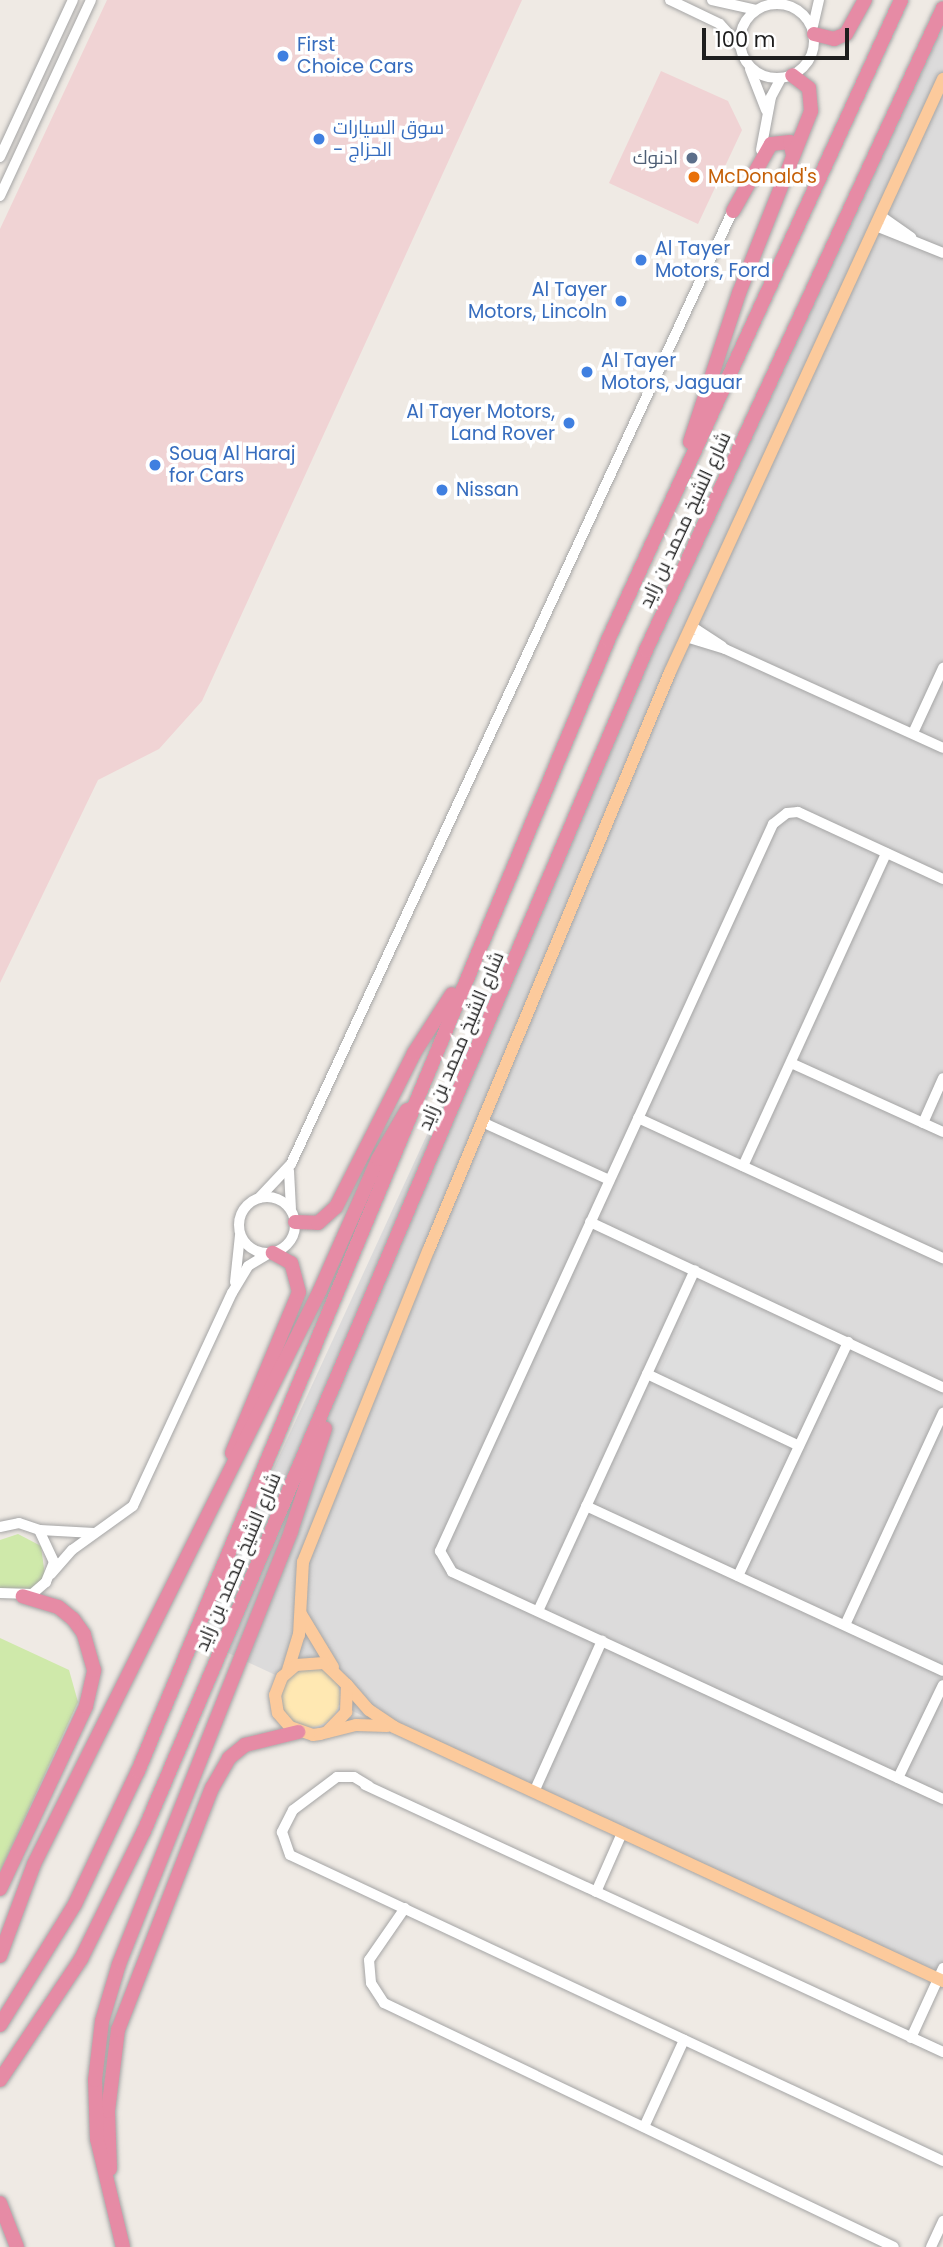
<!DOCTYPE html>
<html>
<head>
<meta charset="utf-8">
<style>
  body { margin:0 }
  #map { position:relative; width:943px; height:2247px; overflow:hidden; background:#efeae4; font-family:Poppins,Cairo,sans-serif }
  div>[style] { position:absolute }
  .residential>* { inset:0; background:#dcdbdb }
  .commercial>* { inset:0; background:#f0d3d4 }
  .grass>* { inset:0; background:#cfe9aa }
  .sand>* { inset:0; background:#ffe8b2 }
  .round { border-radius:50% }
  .parking>* { inset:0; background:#dedede }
  .roads { filter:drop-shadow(0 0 2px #a5a5a5) drop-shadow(0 0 2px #a5a5a5) }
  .minor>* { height:10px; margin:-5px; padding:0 5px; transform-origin:5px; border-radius:5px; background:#fff }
  .minor>.ring { margin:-5px; padding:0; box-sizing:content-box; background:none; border:10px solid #fff; border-radius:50% }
  .major>* { height:12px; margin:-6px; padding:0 6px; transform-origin:6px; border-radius:6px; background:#fcca9c }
  .highway>* { height:14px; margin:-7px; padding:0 7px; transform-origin:7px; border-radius:7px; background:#e68ba5 }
  .dots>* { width:19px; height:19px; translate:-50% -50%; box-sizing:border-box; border:4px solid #fff; border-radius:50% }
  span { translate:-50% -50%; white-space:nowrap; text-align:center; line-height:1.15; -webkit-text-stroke:7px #fff; paint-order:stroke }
  .shop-label { font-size:19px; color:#366cbe }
  .left { translate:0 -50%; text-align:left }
  .right { translate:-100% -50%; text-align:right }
  .service-label { font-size:19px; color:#4e5e75 }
  .food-label { font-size:19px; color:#c56008 }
  .street-label { font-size:19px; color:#1e1e1e }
  .scale { position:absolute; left:702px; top:28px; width:147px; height:32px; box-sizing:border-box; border:4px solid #1e1e1e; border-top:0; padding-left:9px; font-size:21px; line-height:24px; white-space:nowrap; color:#1e1e1e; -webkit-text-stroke:5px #fff; paint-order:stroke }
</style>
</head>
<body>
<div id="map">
  <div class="residential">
    <div style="clip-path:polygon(943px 10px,943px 1987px,196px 1638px)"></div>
  </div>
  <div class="commercial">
    <div style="clip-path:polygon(107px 0,522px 0,202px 701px,159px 749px,98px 780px,0 983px,0 229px)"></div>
    <div style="clip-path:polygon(661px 71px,728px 101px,742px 130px,698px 224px,609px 183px)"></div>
  </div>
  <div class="grass">
    <div style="clip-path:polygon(18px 1534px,41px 1546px,45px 1576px,33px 1591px,0 1590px,0 1540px)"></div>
    <div style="clip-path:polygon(0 1638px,69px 1670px,78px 1702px,0 1872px)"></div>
  </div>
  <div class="sand">
    <div class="round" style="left:280px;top:1667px;width:60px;height:60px"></div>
  </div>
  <div class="parking">
    <div style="clip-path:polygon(701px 1285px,835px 1344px,792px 1438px,658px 1379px)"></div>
  </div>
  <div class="roads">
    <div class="minor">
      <div style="left:670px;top:0;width:55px;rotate:25.6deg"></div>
      <div style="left:720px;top:24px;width:28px;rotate:48deg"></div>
      <div style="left:712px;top:0;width:45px;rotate:12.8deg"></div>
      <div class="ring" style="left:740px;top:4px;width:64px;height:64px"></div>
      <div style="left:813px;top:26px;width:27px;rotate:-77deg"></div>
      <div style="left:750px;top:69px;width:44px;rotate:68.7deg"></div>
      <div style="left:761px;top:150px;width:54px;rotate:-79.3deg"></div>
      <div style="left:771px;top:97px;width:21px;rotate:-62deg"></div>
      <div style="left:0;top:157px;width:173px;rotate:-65.1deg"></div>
      <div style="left:0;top:196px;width:216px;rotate:-65.1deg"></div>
      <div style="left:881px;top:216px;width:37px;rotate:35deg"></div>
      <div style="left:876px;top:226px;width:72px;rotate:21.9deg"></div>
      <div style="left:691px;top:626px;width:37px;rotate:33deg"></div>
      <div style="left:686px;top:637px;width:41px;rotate:17.1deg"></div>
      <div style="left:725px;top:649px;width:239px;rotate:24.4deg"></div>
      <div style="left:913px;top:733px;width:72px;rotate:-65.2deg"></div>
      <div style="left:943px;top:879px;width:160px;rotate:-155.2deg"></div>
      <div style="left:798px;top:812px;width:11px;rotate:175deg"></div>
      <div style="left:787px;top:813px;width:18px;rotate:142deg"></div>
      <div style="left:773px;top:824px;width:800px;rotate:114.61deg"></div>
      <div style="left:440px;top:1551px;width:24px;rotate:60deg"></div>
      <div style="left:452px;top:1572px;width:541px;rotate:24.81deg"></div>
      <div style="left:791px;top:1063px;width:167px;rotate:24.4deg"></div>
      <div style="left:638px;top:1118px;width:336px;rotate:24.7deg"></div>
      <div style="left:482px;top:1122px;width:140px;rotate:24.5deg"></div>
      <div style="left:923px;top:1123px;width:49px;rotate:-66deg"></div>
      <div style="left:743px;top:1166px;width:344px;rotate:-65.4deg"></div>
      <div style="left:289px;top:1171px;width:37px;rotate:87deg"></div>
      <div class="ring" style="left:239px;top:1197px;width:46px;height:46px"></div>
      <div style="left:259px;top:1198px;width:47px;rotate:-46.7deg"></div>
      <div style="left:291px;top:1164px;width:1054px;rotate:-65.14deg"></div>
      <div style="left:590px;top:1222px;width:390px;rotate:25.1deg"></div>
      <div style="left:235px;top:1282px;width:47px;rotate:-83.9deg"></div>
      <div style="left:647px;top:1374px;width:168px;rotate:25.3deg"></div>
      <div style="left:586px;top:1506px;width:393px;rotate:24.8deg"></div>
      <div style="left:0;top:1527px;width:19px;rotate:-12deg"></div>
      <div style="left:19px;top:1523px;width:21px;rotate:19deg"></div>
      <div style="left:39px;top:1530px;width:35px;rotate:65deg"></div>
      <div style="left:54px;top:1562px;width:22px;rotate:112deg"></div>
      <div style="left:46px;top:1582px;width:18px;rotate:139deg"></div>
      <div style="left:32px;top:1594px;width:32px;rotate:-178deg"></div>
      <div style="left:40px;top:1530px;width:54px;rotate:3.2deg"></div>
      <div style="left:51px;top:1574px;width:32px;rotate:-49deg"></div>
      <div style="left:72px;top:1550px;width:75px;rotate:-35.8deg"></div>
      <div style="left:133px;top:1506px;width:235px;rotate:-65.1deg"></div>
      <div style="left:232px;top:1293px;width:31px;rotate:-59deg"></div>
      <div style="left:248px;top:1266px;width:23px;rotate:-31deg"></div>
      <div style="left:738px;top:1576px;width:259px;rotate:-64.8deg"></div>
      <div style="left:538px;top:1611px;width:375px;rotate:-65.3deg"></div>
      <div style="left:845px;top:1625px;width:234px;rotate:-65.2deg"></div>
      <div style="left:898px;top:1778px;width:103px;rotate:-64.2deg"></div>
      <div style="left:365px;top:1785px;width:637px;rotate:24.79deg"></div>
      <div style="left:369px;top:1786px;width:17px;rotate:-149deg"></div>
      <div style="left:354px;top:1777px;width:17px;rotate:180deg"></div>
      <div style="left:337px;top:1777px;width:55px;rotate:143.1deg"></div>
      <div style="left:293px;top:1810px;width:25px;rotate:117deg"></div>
      <div style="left:282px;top:1832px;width:24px;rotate:71deg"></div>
      <div style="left:290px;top:1855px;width:721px;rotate:25.11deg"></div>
      <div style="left:534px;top:1792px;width:166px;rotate:-65.8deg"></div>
      <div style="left:596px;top:1892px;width:64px;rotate:-66.2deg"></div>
      <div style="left:405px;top:1908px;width:63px;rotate:124.7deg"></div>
      <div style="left:369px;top:1960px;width:23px;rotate:85deg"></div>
      <div style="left:371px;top:1983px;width:24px;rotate:57deg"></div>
      <div style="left:384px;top:2003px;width:565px;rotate:25.57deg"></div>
      <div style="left:911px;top:2038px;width:77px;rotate:-65.4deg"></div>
      <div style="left:644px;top:2127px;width:96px;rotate:-65.3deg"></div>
      <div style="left:931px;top:2247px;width:29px;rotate:-65deg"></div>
    </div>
    <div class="major">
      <div style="left:301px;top:1614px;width:62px;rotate:58.9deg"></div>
      <div style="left:288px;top:1670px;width:37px;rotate:-73deg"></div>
      <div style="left:299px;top:1635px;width:73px;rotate:-86.9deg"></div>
      <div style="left:303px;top:1562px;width:337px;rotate:-68.1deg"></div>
      <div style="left:429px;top:1249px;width:625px;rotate:-67.33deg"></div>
      <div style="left:670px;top:672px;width:653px;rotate:-65.28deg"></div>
      <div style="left:347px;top:1685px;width:33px;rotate:49deg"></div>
      <div style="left:369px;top:1710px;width:30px;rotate:34deg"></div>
      <div style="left:394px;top:1727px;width:605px;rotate:24.83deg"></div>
      <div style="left:327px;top:1732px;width:28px;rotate:-46deg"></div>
      <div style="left:346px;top:1712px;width:27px;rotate:-88deg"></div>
      <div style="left:347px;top:1685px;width:32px;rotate:-136deg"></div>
      <div style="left:324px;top:1663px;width:28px;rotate:176deg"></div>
      <div style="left:296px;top:1665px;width:18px;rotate:139deg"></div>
      <div style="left:282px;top:1677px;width:19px;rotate:111deg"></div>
      <div style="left:275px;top:1695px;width:18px;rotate:81deg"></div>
      <div style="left:278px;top:1713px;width:18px;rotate:49deg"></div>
      <div style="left:290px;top:1727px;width:24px;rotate:19deg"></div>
      <div style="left:313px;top:1735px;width:7px;rotate:-8deg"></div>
      <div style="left:320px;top:1734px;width:37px;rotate:-14deg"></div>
      <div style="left:356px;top:1725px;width:31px;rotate:2deg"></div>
    </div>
    <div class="highway">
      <div style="left:814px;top:34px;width:21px;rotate:14deg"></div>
      <div style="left:834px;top:39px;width:13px;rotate:-23deg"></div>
      <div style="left:846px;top:34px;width:39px;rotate:-61deg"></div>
      <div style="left:733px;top:211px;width:77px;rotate:-60.4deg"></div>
      <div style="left:771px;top:144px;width:19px;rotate:-6deg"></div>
      <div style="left:790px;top:142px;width:13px;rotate:77deg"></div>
      <div style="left:690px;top:442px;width:157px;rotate:-71.8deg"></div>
      <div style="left:739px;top:293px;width:196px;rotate:-68.4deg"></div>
      <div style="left:811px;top:111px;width:23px;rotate:-95deg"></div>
      <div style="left:809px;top:88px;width:21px;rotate:-143deg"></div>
      <div style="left:295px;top:1222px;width:23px;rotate:2deg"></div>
      <div style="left:318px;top:1223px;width:24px;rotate:-42deg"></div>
      <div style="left:336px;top:1207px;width:173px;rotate:-63.1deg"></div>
      <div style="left:414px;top:1053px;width:70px;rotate:-57.2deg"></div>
      <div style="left:232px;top:1453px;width:174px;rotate:-67.4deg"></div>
      <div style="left:299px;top:1292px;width:30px;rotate:-105deg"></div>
      <div style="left:291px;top:1263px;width:21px;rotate:-151deg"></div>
      <div style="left:0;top:1889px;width:202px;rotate:-64.8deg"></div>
      <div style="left:86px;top:1706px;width:37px;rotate:-77deg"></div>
      <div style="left:94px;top:1670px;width:37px;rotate:-106deg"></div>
      <div style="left:84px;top:1634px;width:19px;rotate:-126deg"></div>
      <div style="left:73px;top:1619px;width:19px;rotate:-141deg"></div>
      <div style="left:58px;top:1607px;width:37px;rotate:-163deg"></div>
      <div style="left:0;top:1956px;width:98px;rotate:-69.7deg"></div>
      <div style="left:34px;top:1864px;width:641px;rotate:-63.51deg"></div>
      <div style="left:320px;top:1290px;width:143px;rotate:-66.1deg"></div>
      <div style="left:378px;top:1159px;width:57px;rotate:-59.4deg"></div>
      <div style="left:0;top:2025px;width:142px;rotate:-58.2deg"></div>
      <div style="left:75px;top:1904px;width:147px;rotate:-64.7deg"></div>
      <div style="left:138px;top:1771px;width:1225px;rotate:-67.43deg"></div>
      <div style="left:608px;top:640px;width:704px;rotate:-65.4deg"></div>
      <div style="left:0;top:2080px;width:146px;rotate:-56.2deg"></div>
      <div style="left:81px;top:1959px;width:143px;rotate:-63.8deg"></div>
      <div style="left:144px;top:1831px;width:1283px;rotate:-66.97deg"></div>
      <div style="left:646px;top:650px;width:707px;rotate:-65.17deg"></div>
      <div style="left:110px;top:2169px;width:58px;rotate:-92deg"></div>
      <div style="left:108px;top:2111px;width:82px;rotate:-83deg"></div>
      <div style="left:118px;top:2030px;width:260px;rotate:-68.8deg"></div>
      <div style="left:212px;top:1788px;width:34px;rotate:-60deg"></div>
      <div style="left:229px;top:1758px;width:21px;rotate:-39deg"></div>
      <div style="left:245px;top:1745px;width:55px;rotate:-13.8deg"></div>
      <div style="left:0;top:2203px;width:47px;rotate:68.9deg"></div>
      <div style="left:123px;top:2247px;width:111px;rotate:-103.5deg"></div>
      <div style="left:97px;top:2139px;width:59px;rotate:-91.9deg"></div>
      <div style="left:95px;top:2080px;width:59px;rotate:-83.2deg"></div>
      <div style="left:102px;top:2021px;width:59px;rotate:-73.4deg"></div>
      <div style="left:119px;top:1964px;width:466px;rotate:-68.3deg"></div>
      <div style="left:291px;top:1531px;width:108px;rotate:-71.6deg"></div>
    </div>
  </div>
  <div class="dots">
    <div style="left:283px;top:56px;background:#3f7fe0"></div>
    <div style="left:319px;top:139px;background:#3f7fe0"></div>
    <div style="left:692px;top:158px;background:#5c6f8a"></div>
    <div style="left:694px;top:177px;background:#e8710a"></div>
    <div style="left:641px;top:260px;background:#3f7fe0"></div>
    <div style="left:621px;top:301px;background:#3f7fe0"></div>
    <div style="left:587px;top:372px;background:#3f7fe0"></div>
    <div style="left:569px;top:423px;background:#3f7fe0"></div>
    <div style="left:155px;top:465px;background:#3f7fe0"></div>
    <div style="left:442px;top:490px;background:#3f7fe0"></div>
  </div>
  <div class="shop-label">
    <span class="left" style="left:297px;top:56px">First<br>Choice Cars</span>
    <span class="left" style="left:333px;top:139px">سوق السيارات<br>- الحزاج</span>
    <span class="left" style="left:655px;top:260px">Al Tayer<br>Motors, Ford</span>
    <span class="right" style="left:607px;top:301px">Al Tayer<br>Motors, Lincoln</span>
    <span class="left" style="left:601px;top:372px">Al Tayer<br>Motors, Jaguar</span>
    <span class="right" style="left:555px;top:423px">Al Tayer Motors,<br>Land Rover</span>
    <span class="left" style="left:169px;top:465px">Souq Al Haraj<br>for Cars</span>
    <span class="left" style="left:456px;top:490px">Nissan</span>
  </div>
  <div class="service-label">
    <span class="right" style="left:678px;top:158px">ادنوك</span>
  </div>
  <div class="food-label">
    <span class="left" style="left:708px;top:177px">McDonald's</span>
  </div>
  <div class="street-label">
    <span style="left:685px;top:520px;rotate:-65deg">شارع الشيخ محمد بن زايد</span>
    <span style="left:461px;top:1041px;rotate:-67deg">شارع الشيخ محمد بن زايد</span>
    <span style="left:238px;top:1562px;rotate:-67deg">شارع الشيخ محمد بن زايد</span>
  </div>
  <div class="scale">100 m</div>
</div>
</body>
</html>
